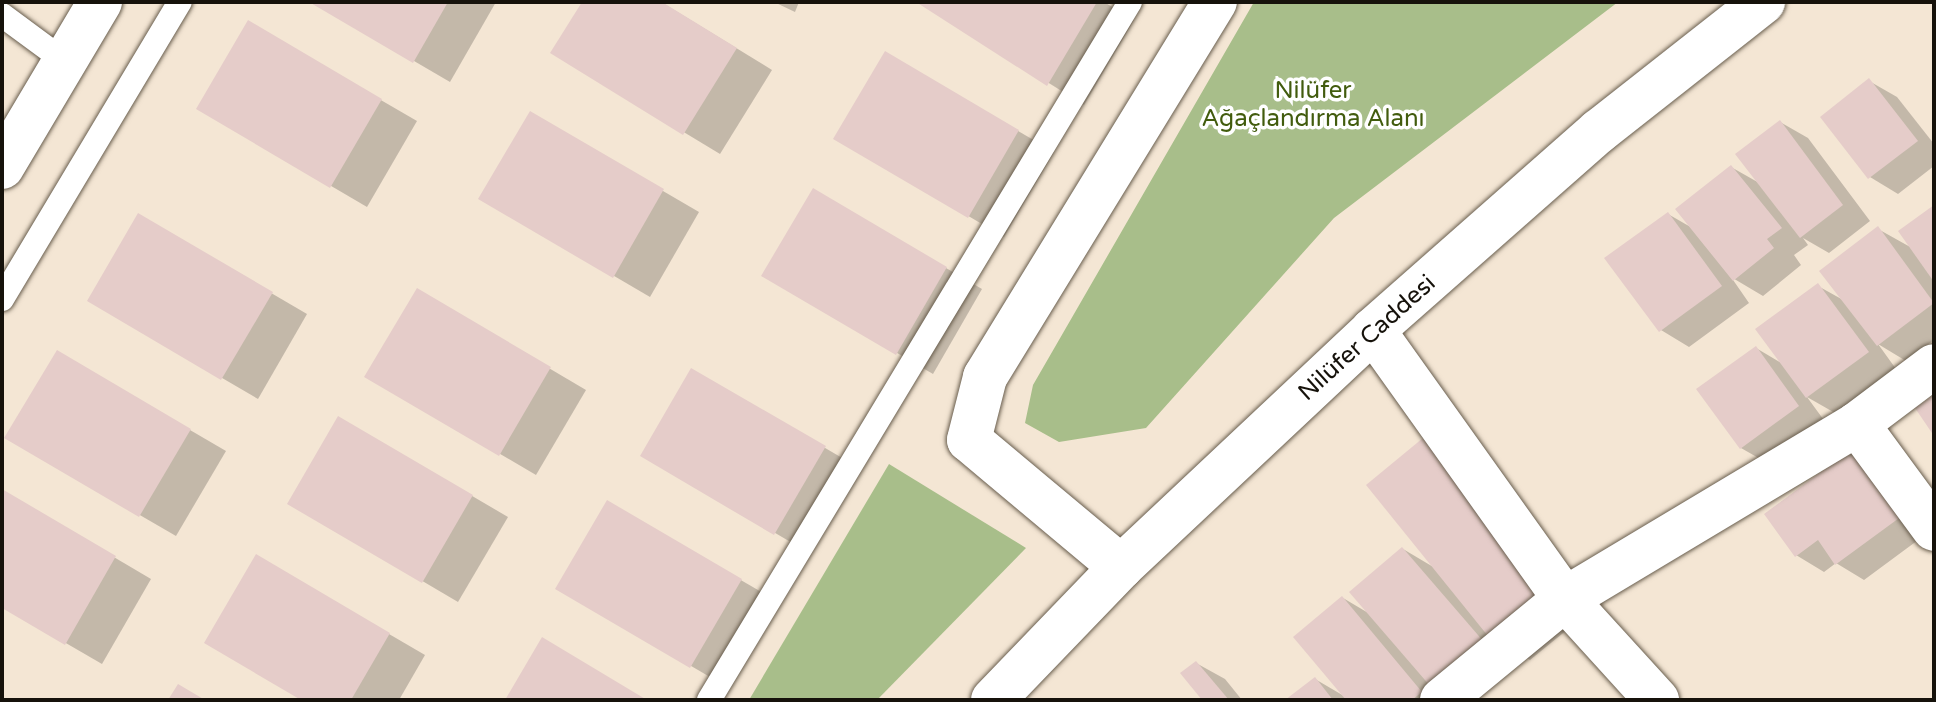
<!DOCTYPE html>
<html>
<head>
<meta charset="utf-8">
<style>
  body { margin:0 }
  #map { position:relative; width:1936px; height:702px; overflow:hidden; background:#f4e6d4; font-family:"Varela Round",sans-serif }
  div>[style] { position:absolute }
  .forest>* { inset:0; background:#a8be8a }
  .shadow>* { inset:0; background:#0003 }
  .building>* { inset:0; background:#e5ccc9 }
  .roads { filter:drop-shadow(0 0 2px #685d4d) drop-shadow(0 0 2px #685d4d) }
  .lane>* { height:24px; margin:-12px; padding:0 12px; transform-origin:12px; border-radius:12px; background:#fff }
  .street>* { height:44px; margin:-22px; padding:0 22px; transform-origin:22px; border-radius:22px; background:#fff }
  .secondary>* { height:44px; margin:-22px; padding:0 22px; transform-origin:22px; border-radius:22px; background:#fff }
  span { translate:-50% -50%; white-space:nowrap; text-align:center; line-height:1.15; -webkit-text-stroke:7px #fff; paint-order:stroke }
  .park-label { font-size:24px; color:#425c0e }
  .street-label { font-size:24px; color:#16120b }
  .frame { position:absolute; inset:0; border:4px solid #16120b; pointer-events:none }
</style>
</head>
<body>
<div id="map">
  <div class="forest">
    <div style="clip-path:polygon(1254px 2px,1618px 2px,1334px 218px,1146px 428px,1059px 442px,1025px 423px,1033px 385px)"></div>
    <div style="clip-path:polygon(889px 464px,1026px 548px,877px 700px,749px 700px)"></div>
  </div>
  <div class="shadow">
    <div style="clip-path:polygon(313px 2px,496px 2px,450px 82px)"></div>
    <div style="clip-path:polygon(584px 2px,661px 2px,772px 70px,720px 154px,553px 53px)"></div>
    <div style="clip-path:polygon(774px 2px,799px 2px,795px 12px)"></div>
    <div style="clip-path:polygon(919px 2px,1104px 2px,1134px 20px,1084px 105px)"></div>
    <div style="clip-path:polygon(248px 23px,417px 121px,367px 207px,198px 108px)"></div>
    <div style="clip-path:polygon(886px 54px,1054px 152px,1004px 237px,836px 138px)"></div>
    <div style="clip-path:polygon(1869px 81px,1897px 97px,1934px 144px,1934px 166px,1898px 194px,1870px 177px)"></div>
    <div style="clip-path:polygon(531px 114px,699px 212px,650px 297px,481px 198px)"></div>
    <div style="clip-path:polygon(1780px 122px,1808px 138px,1870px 221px,1829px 253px,1803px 238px,1808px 245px,1794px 255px,1801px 265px,1763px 296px,1731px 277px,1749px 303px,1689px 347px,1661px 330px,1668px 214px,1694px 229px,1731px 167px,1761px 184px)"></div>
    <div style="clip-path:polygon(814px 191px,982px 289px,933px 374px,764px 275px)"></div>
    <div style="clip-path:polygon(1934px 208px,1934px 340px,1906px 361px,1878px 344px,1896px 369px,1835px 413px,1807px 397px,1826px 423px,1769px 464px,1741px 448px,1756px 348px,1783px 364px,1818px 286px,1845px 301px,1878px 229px,1912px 248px)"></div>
    <div style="clip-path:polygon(139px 216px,307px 314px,258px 399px,90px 301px)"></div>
    <div style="clip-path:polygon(418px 291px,586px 390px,536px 475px,367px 376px)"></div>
    <div style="clip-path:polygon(58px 353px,226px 451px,176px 536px,7px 438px)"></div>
    <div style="clip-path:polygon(692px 370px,861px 469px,811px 554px,643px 455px)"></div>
    <div style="clip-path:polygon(339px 418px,508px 517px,458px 602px,290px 503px)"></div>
    <div style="clip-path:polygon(1856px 448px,1933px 529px,1864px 580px,1836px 563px,1824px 572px,1796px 555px)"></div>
    <div style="clip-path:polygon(2px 491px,151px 579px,102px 664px,2px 606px)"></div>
    <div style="clip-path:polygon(608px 503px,777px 601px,727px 687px,558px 588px)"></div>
    <div style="clip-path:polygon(1403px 549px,1435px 568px,1584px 616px,1530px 660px,1497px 641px,1442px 700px,1288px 700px,1315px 679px,1344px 696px,1343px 598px,1370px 614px)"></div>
    <div style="clip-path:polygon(257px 557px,425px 655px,399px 700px,305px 700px)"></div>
    <div style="clip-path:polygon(1196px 663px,1225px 679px,1242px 700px,1204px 700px)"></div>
  </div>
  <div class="building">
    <div style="clip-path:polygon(309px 2px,448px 2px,413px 63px)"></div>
    <div style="clip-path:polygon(582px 2px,662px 2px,737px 48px,683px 135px,550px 53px)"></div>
    <div style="clip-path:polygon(916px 2px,1097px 2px,1047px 86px)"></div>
    <div style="clip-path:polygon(248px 20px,382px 99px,330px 188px,196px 109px)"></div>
    <div style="clip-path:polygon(885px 51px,1019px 130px,968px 218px,833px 139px)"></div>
    <div style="clip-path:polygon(1869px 78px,1918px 141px,1868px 179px,1820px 117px)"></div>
    <div style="clip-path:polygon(530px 111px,664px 189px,613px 278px,478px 199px)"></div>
    <div style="clip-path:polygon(1780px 120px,1843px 205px,1800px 238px,1735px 154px)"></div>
    <div style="clip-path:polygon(1731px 165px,1782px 228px,1767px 239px,1774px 248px,1733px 281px,1675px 209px)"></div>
    <div style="clip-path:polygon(813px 188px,947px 267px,896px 355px,761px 276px)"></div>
    <div style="clip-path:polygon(1934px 205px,1934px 282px,1898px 231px)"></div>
    <div style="clip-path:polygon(1668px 212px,1722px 286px,1659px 332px,1604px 258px)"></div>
    <div style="clip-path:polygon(138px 213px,273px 292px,221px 380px,87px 301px)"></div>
    <div style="clip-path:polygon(1878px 226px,1934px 303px,1877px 346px,1819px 271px)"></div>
    <div style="clip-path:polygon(1818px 283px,1869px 352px,1806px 398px,1755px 329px)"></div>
    <div style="clip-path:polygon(417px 288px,551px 367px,499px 456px,364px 377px)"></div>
    <div style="clip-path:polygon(1756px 346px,1799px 406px,1740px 449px,1696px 389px)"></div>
    <div style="clip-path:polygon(57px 350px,191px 429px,139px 517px,4px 438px)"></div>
    <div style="clip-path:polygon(691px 368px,826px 446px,774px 535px,640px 456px)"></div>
    <div style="clip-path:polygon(1934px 395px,1934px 436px,1915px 408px)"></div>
    <div style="clip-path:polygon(338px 416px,473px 495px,422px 583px,287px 504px)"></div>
    <div style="clip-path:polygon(1423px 438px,1549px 595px,1492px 641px,1366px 485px)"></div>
    <div style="clip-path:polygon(1856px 446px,1906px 513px,1835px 565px,1818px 540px,1795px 557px,1764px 514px)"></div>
    <div style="clip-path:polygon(2px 489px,116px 556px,65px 645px,2px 608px)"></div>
    <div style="clip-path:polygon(607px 500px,742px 579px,690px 668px,555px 589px)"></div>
    <div style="clip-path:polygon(1402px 547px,1484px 642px,1431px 687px,1349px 592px)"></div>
    <div style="clip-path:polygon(256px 554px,390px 633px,351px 700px,301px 700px,204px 643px)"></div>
    <div style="clip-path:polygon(1342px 596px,1422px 692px,1412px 700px,1346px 700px,1293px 637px)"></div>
    <div style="clip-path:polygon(542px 637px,647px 700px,505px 700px)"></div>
    <div style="clip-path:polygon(1196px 661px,1229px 700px,1202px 700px,1180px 673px)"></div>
    <div style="clip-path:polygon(1315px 677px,1333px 700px,1285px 700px)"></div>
    <div style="clip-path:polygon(178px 684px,205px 700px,168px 700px)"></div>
  </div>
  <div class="roads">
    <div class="lane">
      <div style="left:2px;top:15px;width:76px;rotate:36.4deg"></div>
      <div style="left:2px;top:299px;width:346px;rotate:-59.1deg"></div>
      <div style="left:709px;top:700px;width:815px;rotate:-58.9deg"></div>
    </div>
    <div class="street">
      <div style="left:2px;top:167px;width:192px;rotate:-59.3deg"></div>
      <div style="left:1373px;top:330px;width:330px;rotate:54.5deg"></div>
      <div style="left:1565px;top:599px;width:137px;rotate:47.7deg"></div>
      <div style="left:1857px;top:424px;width:130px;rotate:53.7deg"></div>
      <div style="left:1121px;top:567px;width:198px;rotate:-140.1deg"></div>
      <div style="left:969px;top:440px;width:65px;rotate:-75.7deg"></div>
      <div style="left:985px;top:377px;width:440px;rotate:-58.5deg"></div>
      <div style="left:1442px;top:700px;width:159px;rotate:-39.4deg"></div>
      <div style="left:1565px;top:599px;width:340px;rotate:-30.9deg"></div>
      <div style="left:1857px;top:424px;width:96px;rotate:-37deg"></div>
    </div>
    <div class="secondary">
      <div style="left:993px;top:700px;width:185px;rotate:-46.1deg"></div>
      <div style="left:1121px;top:567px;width:346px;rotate:-43.2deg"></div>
      <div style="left:1373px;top:330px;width:301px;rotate:-41.4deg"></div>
      <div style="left:1599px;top:131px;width:209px;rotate:-38.2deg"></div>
    </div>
  </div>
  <div class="park-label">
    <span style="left:1313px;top:105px">Nilüfer<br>Ağaçlandırma Alanı</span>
  </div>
  <div class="street-label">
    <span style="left:1367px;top:338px;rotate:-42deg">Nilüfer Caddesi</span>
  </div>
  <div class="frame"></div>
</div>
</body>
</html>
